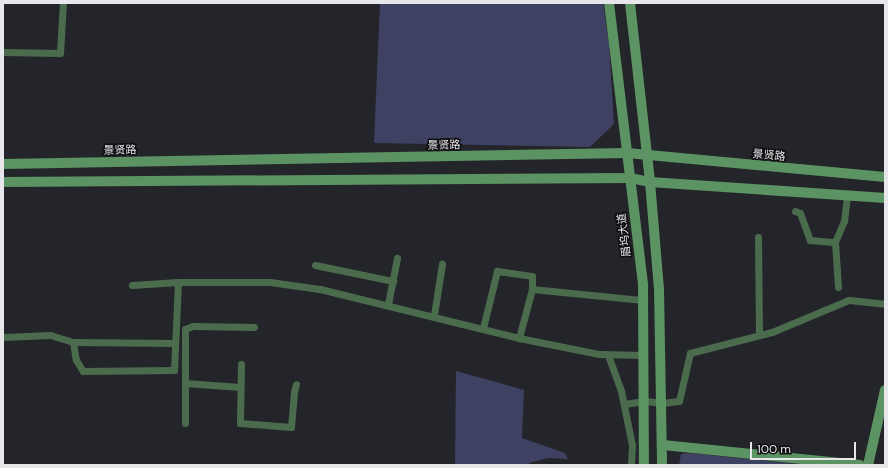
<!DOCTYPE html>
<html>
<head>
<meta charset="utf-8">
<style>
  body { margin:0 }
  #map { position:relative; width:888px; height:468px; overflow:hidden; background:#24252a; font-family:"DM Sans","Noto Sans SC",sans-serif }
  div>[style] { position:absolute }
  .green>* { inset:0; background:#3f4162 }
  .street>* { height:7px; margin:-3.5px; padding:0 3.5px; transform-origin:3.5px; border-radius:3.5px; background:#4a6c4d }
  .secondary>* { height:10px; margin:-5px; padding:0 5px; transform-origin:5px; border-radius:5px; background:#5c9362 }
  span { translate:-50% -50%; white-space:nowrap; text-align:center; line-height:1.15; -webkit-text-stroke:3px #0e0e10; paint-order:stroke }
  .street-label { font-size:11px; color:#e7e7eb }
  .frame { position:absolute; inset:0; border:4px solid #e7e7eb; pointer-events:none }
  .scale { position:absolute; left:750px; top:442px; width:106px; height:18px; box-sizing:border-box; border:2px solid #e7e7eb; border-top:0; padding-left:5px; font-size:12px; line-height:14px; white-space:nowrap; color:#e7e7eb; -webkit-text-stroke:3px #0e0e10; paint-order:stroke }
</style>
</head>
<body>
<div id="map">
  <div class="green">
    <div style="clip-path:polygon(380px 3px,603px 3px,609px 44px,614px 124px,590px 147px,374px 143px)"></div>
    <div style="clip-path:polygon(456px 371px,524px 390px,522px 438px,565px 453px,568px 459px,548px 458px,529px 463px,529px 465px,455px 465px)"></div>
    <div style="clip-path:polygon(689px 453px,796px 464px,796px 465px,679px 465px,681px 454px)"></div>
  </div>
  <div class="street">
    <div style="left:3px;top:52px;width:57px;rotate:1deg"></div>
    <div style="left:60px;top:53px;width:50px;rotate:-86.6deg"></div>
    <div style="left:795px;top:211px;width:5px;rotate:22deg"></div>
    <div style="left:800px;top:213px;width:29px;rotate:70deg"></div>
    <div style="left:810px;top:240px;width:25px;rotate:5deg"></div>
    <div style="left:758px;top:237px;width:98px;rotate:89.4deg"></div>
    <div style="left:315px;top:265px;width:80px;rotate:11.6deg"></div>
    <div style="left:132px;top:285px;width:46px;rotate:-3.7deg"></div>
    <div style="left:178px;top:282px;width:92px"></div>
    <div style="left:270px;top:282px;width:50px;rotate:8deg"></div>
    <div style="left:320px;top:289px;width:205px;rotate:13.8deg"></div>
    <div style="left:519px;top:338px;width:82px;rotate:11.3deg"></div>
    <div style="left:599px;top:354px;width:45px;rotate:1.3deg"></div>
    <div style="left:838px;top:287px;width:45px;rotate:-93.8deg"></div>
    <div style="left:835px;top:242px;width:23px;rotate:-67deg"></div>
    <div style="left:844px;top:221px;width:25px;rotate:-83deg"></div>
    <div style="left:532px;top:289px;width:112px;rotate:5.7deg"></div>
    <div style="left:388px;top:304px;width:47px;rotate:-78.9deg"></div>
    <div style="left:434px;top:315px;width:52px;rotate:-81.1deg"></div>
    <div style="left:483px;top:328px;width:59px;rotate:-76.2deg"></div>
    <div style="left:497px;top:271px;width:35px;rotate:8deg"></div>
    <div style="left:532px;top:276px;width:13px;rotate:90deg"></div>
    <div style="left:532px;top:289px;width:51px;rotate:104.9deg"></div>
    <div style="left:3px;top:337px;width:47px;rotate:-2.4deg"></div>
    <div style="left:50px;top:335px;width:24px;rotate:17deg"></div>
    <div style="left:73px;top:342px;width:18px;rotate:81deg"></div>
    <div style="left:76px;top:360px;width:13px;rotate:58deg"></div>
    <div style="left:83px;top:371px;width:91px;rotate:-0.6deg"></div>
    <div style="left:174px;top:370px;width:88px;rotate:-87.4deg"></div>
    <div style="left:73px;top:342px;width:101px;rotate:0.6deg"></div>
    <div style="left:608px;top:355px;width:38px;rotate:70deg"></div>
    <div style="left:621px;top:391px;width:55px;rotate:78.5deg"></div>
    <div style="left:632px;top:445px;width:20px;rotate:93deg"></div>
    <div style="left:241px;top:364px;width:59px;rotate:91deg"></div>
    <div style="left:240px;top:423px;width:51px;rotate:4.5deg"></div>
    <div style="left:291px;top:427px;width:35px;rotate:-85deg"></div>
    <div style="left:294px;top:392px;width:8px;rotate:-76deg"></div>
    <div style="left:185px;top:383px;width:55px;rotate:4.2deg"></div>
    <div style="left:624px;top:404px;width:21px;rotate:-8deg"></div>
    <div style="left:645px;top:401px;width:17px;rotate:7deg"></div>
    <div style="left:662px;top:403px;width:17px;rotate:-7deg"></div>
    <div style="left:679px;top:401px;width:49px;rotate:-77.1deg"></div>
    <div style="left:690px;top:353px;width:85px;rotate:-14.4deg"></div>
    <div style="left:772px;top:332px;width:83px;rotate:-22.6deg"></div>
    <div style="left:849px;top:300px;width:36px;rotate:6deg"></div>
    <div style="left:185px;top:423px;width:94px;rotate:-90deg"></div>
    <div style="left:185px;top:329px;width:9px;rotate:-21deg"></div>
    <div style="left:193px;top:326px;width:61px;rotate:0.9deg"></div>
  </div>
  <div class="secondary">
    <div style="left:609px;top:3px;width:285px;rotate:83.1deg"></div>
    <div style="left:643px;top:286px;width:179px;rotate:89.7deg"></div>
    <div style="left:630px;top:3px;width:180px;rotate:83.6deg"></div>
    <div style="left:650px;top:182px;width:107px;rotate:85.2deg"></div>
    <div style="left:659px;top:289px;width:176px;rotate:89deg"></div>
    <div style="left:3px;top:164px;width:624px;rotate:-1.01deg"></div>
    <div style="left:627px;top:153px;width:259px;rotate:5.3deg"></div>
    <div style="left:3px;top:182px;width:627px;rotate:-0.37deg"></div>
    <div style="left:630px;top:178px;width:20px;rotate:11deg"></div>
    <div style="left:650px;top:182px;width:236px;rotate:3.9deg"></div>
    <div style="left:663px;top:445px;width:198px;rotate:5.8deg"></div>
    <div style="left:868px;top:465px;width:77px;rotate:-77.2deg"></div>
  </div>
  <div class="street-label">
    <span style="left:444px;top:145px;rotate:-1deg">景贤路</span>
    <span style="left:120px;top:150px;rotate:-1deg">景贤路</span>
    <span style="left:769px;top:155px;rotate:5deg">景贤路</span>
    <span style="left:624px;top:235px;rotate:-97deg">眉坞大道</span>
  </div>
  <div class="frame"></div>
  <div class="scale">100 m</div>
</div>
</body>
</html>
